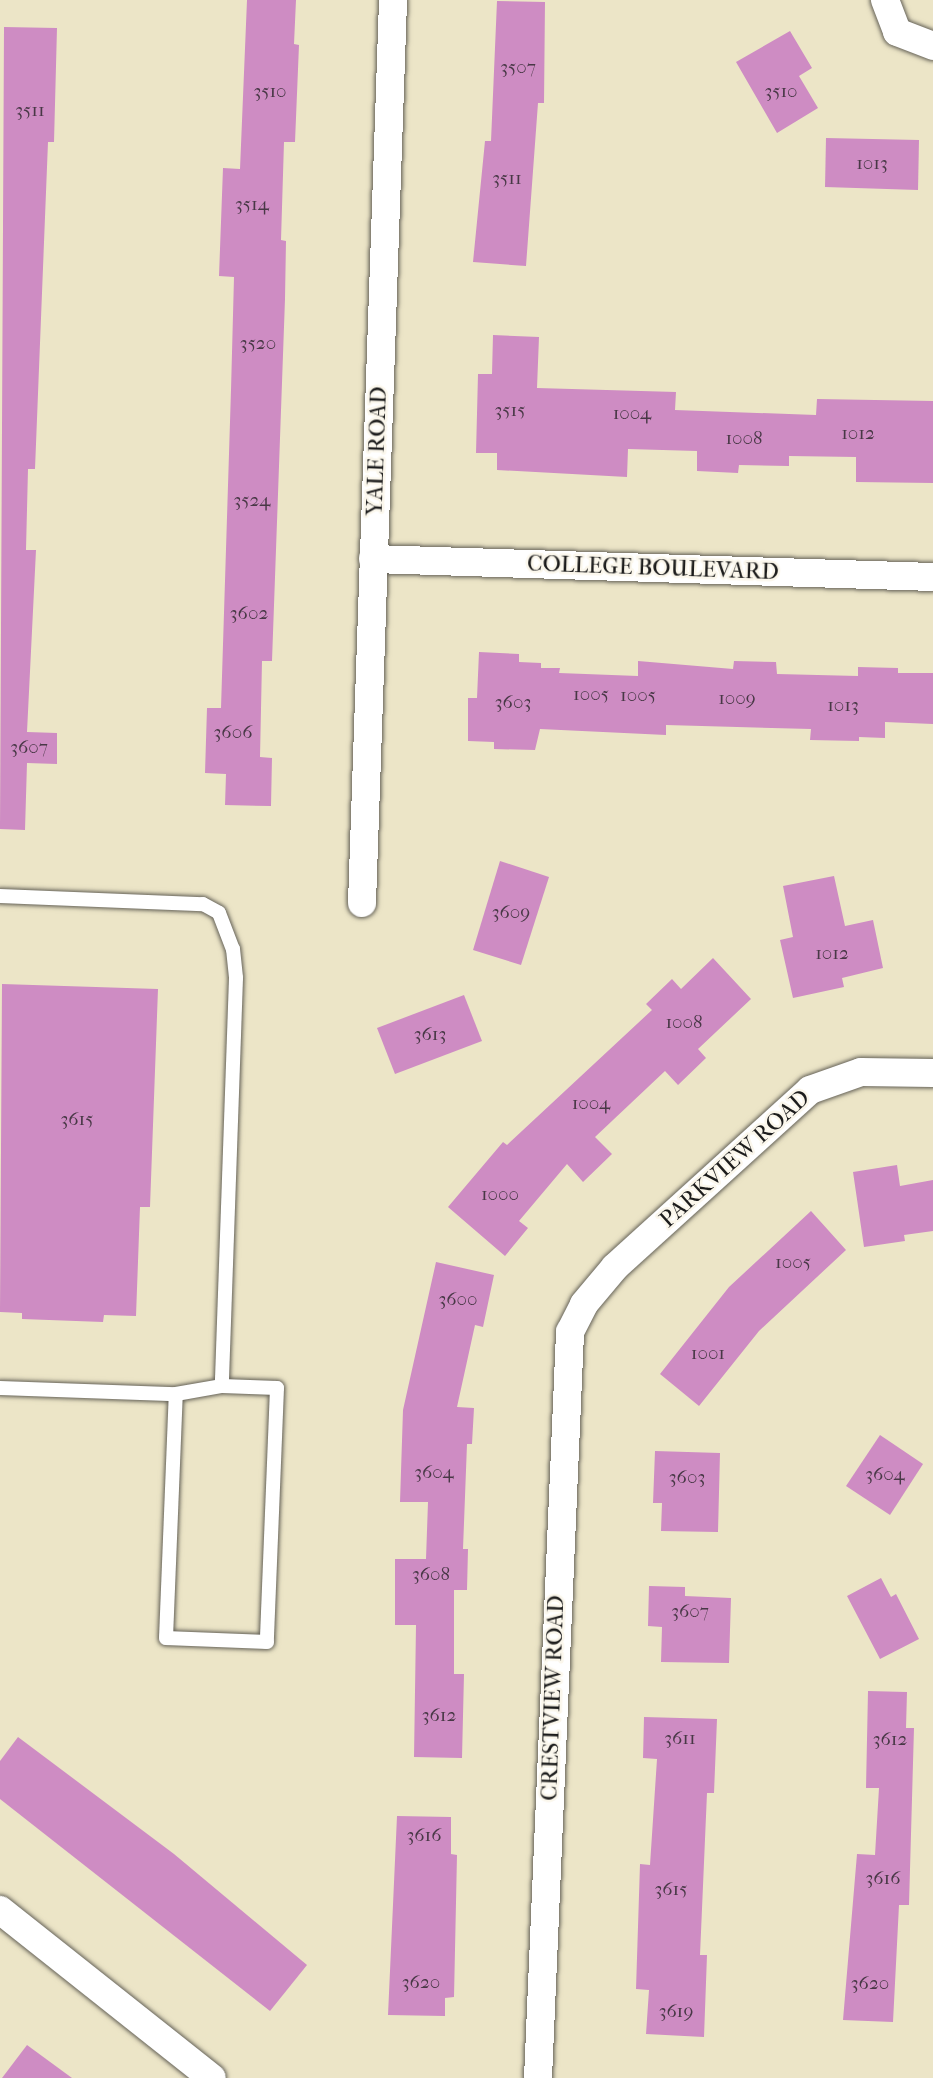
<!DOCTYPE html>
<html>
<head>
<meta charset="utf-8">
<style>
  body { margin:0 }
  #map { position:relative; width:933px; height:2078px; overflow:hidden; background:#ece5c7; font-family:"IM FELL French Canon",serif }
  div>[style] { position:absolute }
  .building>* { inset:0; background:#ce8cc3 }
  .roads { filter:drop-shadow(0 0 2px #656258) drop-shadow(0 0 2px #656258) }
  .lane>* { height:14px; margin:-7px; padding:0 7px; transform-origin:7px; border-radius:7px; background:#fff }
  .street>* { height:28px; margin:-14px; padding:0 14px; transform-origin:14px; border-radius:14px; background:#fff }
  span { translate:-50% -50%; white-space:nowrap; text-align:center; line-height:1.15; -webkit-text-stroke:5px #fbf7ec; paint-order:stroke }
  .number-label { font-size:19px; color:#483846 }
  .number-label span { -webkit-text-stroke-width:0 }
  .street-label { font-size:23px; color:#1c1c1c }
</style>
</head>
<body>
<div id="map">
  <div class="building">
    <div style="clip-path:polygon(247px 0,296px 0,294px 44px,299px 45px,295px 142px,284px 142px,281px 240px,286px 241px,285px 299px,272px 661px,262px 661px,260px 757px,272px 758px,271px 806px,225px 805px,226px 774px,205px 773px,207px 708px,221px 708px,231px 390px,234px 277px,219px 276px,223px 168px,240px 169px)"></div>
    <div style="clip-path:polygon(497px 1px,545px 2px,544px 103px,538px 103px,526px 266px,473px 262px,485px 141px,491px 141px)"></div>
    <div style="clip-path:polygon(4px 27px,57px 28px,54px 142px,48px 142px,35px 469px,28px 469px,26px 550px,36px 550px,27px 732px,57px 733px,57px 764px,27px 763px,25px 830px,0 829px)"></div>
    <div style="clip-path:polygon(790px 31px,812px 68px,799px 76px,818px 108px,777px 133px,736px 62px)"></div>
    <div style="clip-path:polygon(826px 138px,919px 140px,918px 190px,825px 187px)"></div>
    <div style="clip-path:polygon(493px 335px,539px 337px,537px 388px,676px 392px,675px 410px,816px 415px,817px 399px,933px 401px,933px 483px,856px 482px,856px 457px,789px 456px,789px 466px,739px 465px,738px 473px,697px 471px,697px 451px,628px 449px,627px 477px,497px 470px,497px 453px,476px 453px,478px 374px,492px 374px)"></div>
    <div style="clip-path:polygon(479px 652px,519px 654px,519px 662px,541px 663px,541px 668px,560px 668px,559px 673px,638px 676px,638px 661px,733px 669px,734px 661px,776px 662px,777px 674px,858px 676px,858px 667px,898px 668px,898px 673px,933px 673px,933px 724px,885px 722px,885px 738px,859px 737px,859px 741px,810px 740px,811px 729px,666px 725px,666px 735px,540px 729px,535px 750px,494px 749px,494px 742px,468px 741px,468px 698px,477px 698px)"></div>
    <div style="clip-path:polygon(500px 861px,549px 877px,521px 965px,473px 950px)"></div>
    <div style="clip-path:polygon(834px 876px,845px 926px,873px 920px,883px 968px,842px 978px,844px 987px,793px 998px,780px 940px,793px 937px,783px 886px)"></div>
    <div style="clip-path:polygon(713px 958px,751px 999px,698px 1049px,706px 1058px,678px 1085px,665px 1071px,595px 1137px,612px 1154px,583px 1182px,567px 1164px,519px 1221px,528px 1228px,505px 1256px,448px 1207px,503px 1142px,507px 1145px,652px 1010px,646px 1004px,672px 979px,681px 989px)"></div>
    <div style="clip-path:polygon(2px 984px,158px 989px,150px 1207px,140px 1207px,136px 1316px,104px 1315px,103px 1322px,22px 1319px,22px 1313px,0 1312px)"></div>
    <div style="clip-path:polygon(464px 995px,482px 1041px,395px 1074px,377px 1028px)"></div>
    <div style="clip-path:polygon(897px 1165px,900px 1186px,933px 1180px,933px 1231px,904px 1235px,905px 1241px,864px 1247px,853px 1172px)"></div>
    <div style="clip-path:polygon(811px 1211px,846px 1250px,759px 1331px,699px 1406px,660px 1374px,729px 1287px)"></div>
    <div style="clip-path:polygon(436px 1262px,494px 1275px,483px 1327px,475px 1325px,457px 1407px,474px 1408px,472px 1444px,467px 1444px,463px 1549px,468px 1549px,467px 1590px,454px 1590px,454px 1674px,464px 1674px,462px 1758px,414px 1757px,416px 1625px,395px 1625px,395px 1559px,426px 1559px,428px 1502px,400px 1502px,403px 1410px)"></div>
    <div style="clip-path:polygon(880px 1435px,923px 1464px,890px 1515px,846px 1486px)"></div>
    <div style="clip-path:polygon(655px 1451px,720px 1453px,718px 1532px,661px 1531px,662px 1503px,653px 1503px)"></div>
    <div style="clip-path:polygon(881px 1578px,891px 1597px,896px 1594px,919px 1639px,880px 1659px,847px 1596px)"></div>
    <div style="clip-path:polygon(649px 1586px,685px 1587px,685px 1596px,731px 1598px,729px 1663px,661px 1662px,662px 1627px,648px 1626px)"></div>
    <div style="clip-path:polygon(868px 1691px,907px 1692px,906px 1728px,914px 1728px,909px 1905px,899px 1905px,893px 2022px,843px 2020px,857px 1854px,875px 1855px,879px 1788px,866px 1788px)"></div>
    <div style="clip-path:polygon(644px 1717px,717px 1719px,714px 1793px,707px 1793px,700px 1955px,707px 1955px,704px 2037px,646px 2034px,649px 1990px,636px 1989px,640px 1864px,650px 1865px,657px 1759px,643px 1758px)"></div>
    <div style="clip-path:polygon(18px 1737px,174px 1854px,307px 1965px,270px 2011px,0 1799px,0 1761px)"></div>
    <div style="clip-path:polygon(397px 1816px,451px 1817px,451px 1854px,457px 1855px,454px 1997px,445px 1998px,445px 2016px,388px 2015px)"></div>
    <div style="clip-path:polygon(27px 2045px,72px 2078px,2px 2078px)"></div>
  </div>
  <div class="roads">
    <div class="lane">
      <div style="left:0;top:896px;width:203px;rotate:2.3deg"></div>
      <div style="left:203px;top:904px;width:18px;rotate:29deg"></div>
      <div style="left:219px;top:913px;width:39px;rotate:69deg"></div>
      <div style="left:233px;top:949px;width:29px;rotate:84deg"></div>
      <div style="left:236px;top:978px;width:408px;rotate:92deg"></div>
      <div style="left:0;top:1388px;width:176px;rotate:2deg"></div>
      <div style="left:176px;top:1394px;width:47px;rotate:-9.9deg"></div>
      <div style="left:222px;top:1386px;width:55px;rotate:2.1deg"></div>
      <div style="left:277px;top:1388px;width:254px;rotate:92.3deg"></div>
      <div style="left:267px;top:1642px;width:101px;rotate:-177.7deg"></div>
      <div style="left:166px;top:1638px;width:244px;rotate:-87.7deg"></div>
    </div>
    <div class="street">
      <div style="left:885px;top:0;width:34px;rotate:69deg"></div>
      <div style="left:897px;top:32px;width:39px;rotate:21deg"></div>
      <div style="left:373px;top:559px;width:560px;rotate:1.84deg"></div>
      <div style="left:362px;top:903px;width:904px;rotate:-88.03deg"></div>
      <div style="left:0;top:1910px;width:270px;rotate:38.4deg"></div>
      <div style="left:538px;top:2078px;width:747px;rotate:-87.54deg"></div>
      <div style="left:570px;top:1332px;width:31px;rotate:-63deg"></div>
      <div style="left:584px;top:1304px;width:48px;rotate:-50deg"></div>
      <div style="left:615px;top:1267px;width:263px;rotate:-42.2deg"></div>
      <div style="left:810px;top:1090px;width:54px;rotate:-19.4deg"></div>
      <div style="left:861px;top:1072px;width:72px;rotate:0.8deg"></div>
    </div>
  </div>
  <div class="number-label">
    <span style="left:518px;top:68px">3507</span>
    <span style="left:270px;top:92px">3510</span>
    <span style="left:781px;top:92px">3510</span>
    <span style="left:30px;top:111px">3511</span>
    <span style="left:872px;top:164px">1013</span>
    <span style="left:507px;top:179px">3511</span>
    <span style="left:252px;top:205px">3514</span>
    <span style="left:258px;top:344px">3520</span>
    <span style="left:510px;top:411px">3515</span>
    <span style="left:632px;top:414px">1004</span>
    <span style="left:858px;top:434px">1012</span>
    <span style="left:744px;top:439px">1008</span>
    <span style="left:252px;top:501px">3524</span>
    <span style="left:249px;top:614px">3602</span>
    <span style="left:591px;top:695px">1005</span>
    <span style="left:638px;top:696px">1005</span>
    <span style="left:737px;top:699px">1009</span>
    <span style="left:513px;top:703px">3603</span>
    <span style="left:843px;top:706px">1013</span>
    <span style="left:233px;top:733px">3606</span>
    <span style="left:29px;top:748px">3607</span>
    <span style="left:511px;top:913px">3609</span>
    <span style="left:832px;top:954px">1012</span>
    <span style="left:684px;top:1023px">1008</span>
    <span style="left:430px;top:1035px">3613</span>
    <span style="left:591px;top:1104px">1004</span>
    <span style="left:77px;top:1120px">3615</span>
    <span style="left:500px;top:1195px">1000</span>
    <span style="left:793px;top:1263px">1005</span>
    <span style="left:458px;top:1300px">3600</span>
    <span style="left:708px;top:1354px">1001</span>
    <span style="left:434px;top:1473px">3604</span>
    <span style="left:885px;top:1475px">3604</span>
    <span style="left:687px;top:1478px">3603</span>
    <span style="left:431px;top:1575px">3608</span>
    <span style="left:690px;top:1612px">3607</span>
    <span style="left:439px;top:1716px">3612</span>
    <span style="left:680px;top:1739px">3611</span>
    <span style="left:890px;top:1740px">3612</span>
    <span style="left:424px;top:1836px">3616</span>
    <span style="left:883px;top:1879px">3616</span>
    <span style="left:671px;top:1890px">3615</span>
    <span style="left:421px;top:1983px">3620</span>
    <span style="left:870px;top:1984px">3620</span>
    <span style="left:676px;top:2012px">3619</span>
  </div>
  <div class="street-label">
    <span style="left:377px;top:451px;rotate:-88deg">YALE ROAD</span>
    <span style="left:653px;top:568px;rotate:2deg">COLLEGE BOULEVARD</span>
    <span style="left:735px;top:1159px;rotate:-42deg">PARKVIEW ROAD</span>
    <span style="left:553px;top:1698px;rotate:-88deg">CRESTVIEW ROAD</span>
  </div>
</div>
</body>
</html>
